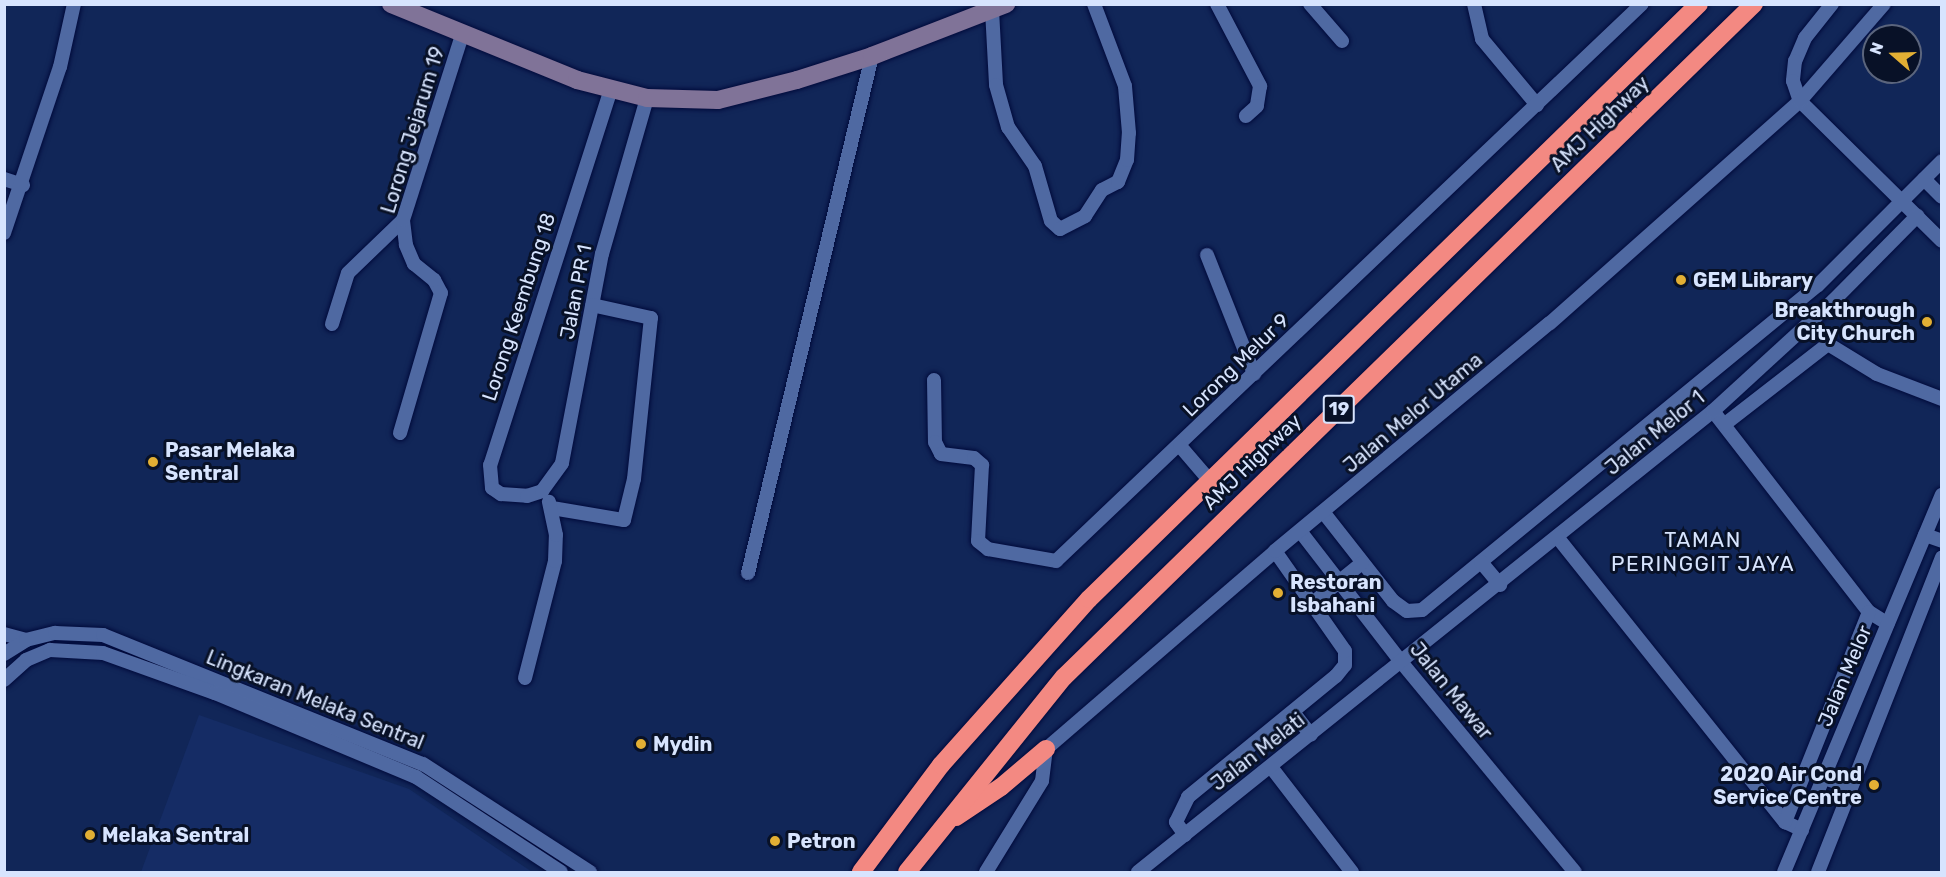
<!DOCTYPE html>
<html>
<head>
<meta charset="utf-8">
<style>
  body { margin:0 }
  #map { position:relative; width:1946px; height:877px; overflow:hidden; background:#112658; font-family:Rubik,sans-serif }
  div>[style] { position:absolute }
  .built>* { inset:0; background:#152c65 }
  .roads { filter:drop-shadow(0 0 2px #010a3b) drop-shadow(0 0 2px #010a3b) }
  .street>* { height:14px; margin:-7px; padding:0 7px; transform-origin:7px; border-radius:7px; background:#4f69a2 }
  .secondary>* { height:18px; margin:-9px; padding:0 9px; transform-origin:9px; border-radius:9px; background:#807398 }
  .highway>* { height:18px; margin:-9px; padding:0 9px; transform-origin:9px; border-radius:9px; background:#f38982 }
  .dots>* { width:16px; height:16px; translate:-50% -50%; box-sizing:border-box; border:3px solid #081127; border-radius:50% }
  span { translate:-50% -50%; white-space:nowrap; text-align:center; line-height:1.15; -webkit-text-stroke:6px #081127; paint-order:stroke }
  .shield-label span { padding:2px 4px; background:#081127; border:2px solid; border-radius:4px; -webkit-text-stroke-width:0 }
  .shield-label { font-size:18px; color:#d7e4fe; font-weight:700 }
  .street-label { font-size:20px; color:#d7e4fe }
  .poi-label { font-size:20px; color:#d7e4fe; font-weight:700 }
  .left { translate:0 -50%; text-align:left }
  .right { translate:-100% -50%; text-align:right }
  .neighbourhood-label { font-size:21px; color:#d7e4fe; letter-spacing:1.5px }
  .frame { position:absolute; inset:0; border:6px solid #d7e4fe; pointer-events:none }
  .north { position:absolute; left:1862px; top:24px; width:60px; height:60px; box-sizing:border-box; background:#081127; border:2px solid #5b657d; border-radius:50%; rotate:290deg; font-size:16px; font-weight:700; line-height:24px; text-align:center; color:#d7e4fe }
  .north::after { content:''; display:block; margin:auto; width:21px; height:27px; background:#e2af34; clip-path:polygon(50% 0,100% 100%,50% 72%,0 100%) }
</style>
</head>
<body>
<div id="map">
  <div class="built">
    <div style="clip-path:polygon(199px 715px,409px 789px,532px 872px,141px 872px)"></div>
  </div>
  <div class="roads">
    <div class="street">
      <div style="left:1217px;top:4px;width:93px;rotate:62.3deg"></div>
      <div style="left:1260px;top:86px;width:20px;rotate:99deg"></div>
      <div style="left:1257px;top:106px;width:15px;rotate:138deg"></div>
      <div style="left:1310px;top:4px;width:49px;rotate:49.1deg"></div>
      <div style="left:1474px;top:4px;width:36px;rotate:77deg"></div>
      <div style="left:1482px;top:39px;width:86px;rotate:50.2deg"></div>
      <div style="left:1832px;top:4px;width:43px;rotate:128.5deg"></div>
      <div style="left:1805px;top:38px;width:25px;rotate:113deg"></div>
      <div style="left:1795px;top:61px;width:20px;rotate:96deg"></div>
      <div style="left:1793px;top:81px;width:21px;rotate:71deg"></div>
      <div style="left:1800px;top:101px;width:199px;rotate:44.6deg"></div>
      <div style="left:992px;top:10px;width:75px;rotate:86.9deg"></div>
      <div style="left:996px;top:85px;width:44px;rotate:74.1deg"></div>
      <div style="left:1008px;top:127px;width:47px;rotate:55.3deg"></div>
      <div style="left:1035px;top:166px;width:57px;rotate:73.8deg"></div>
      <div style="left:1051px;top:221px;width:12px;rotate:42deg"></div>
      <div style="left:1060px;top:229px;width:28px;rotate:-27deg"></div>
      <div style="left:1085px;top:216px;width:31px;rotate:-57deg"></div>
      <div style="left:1102px;top:190px;width:18px;rotate:-27deg"></div>
      <div style="left:1118px;top:182px;width:24px;rotate:-68deg"></div>
      <div style="left:1127px;top:160px;width:27px;rotate:-86deg"></div>
      <div style="left:1129px;top:133px;width:47px;rotate:-94.9deg"></div>
      <div style="left:1125px;top:86px;width:88px;rotate:-110.7deg"></div>
      <div style="left:611px;top:89px;width:395px;rotate:107.8deg"></div>
      <div style="left:490px;top:465px;width:23px;rotate:85deg"></div>
      <div style="left:492px;top:488px;width:11px;rotate:34deg"></div>
      <div style="left:501px;top:494px;width:26px;rotate:4deg"></div>
      <div style="left:527px;top:496px;width:16px;rotate:-18deg"></div>
      <div style="left:542px;top:491px;width:34px;rotate:-54deg"></div>
      <div style="left:562px;top:463px;width:213px;rotate:-79.2deg"></div>
      <div style="left:602px;top:254px;width:162px;rotate:-73.9deg"></div>
      <div style="left:4px;top:179px;width:20px;rotate:18deg"></div>
      <div style="left:1924px;top:179px;width:25px;rotate:45deg"></div>
      <div style="left:4px;top:233px;width:175px;rotate:-71.4deg"></div>
      <div style="left:60px;top:67px;width:65px;rotate:-77.5deg"></div>
      <div style="left:1207px;top:255px;width:128px;rotate:68.4deg"></div>
      <div style="left:332px;top:324px;width:53px;rotate:-72.6deg"></div>
      <div style="left:348px;top:273px;width:76px;rotate:-43.9deg"></div>
      <div style="left:934px;top:380px;width:62px;rotate:89.1deg"></div>
      <div style="left:935px;top:442px;width:13px;rotate:63deg"></div>
      <div style="left:941px;top:454px;width:33px;rotate:7deg"></div>
      <div style="left:974px;top:458px;width:11px;rotate:41deg"></div>
      <div style="left:982px;top:465px;width:76px;rotate:93deg"></div>
      <div style="left:978px;top:541px;width:13px;rotate:39deg"></div>
      <div style="left:988px;top:549px;width:69px;rotate:10deg"></div>
      <div style="left:1056px;top:561px;width:808px;rotate:-43.55deg"></div>
      <div style="left:1713px;top:411px;width:254px;rotate:52.2deg"></div>
      <div style="left:1869px;top:612px;width:22px;rotate:32deg"></div>
      <div style="left:1725px;top:424px;width:130px;rotate:-37.8deg"></div>
      <div style="left:1828px;top:344px;width:57px;rotate:31.5deg"></div>
      <div style="left:1877px;top:374px;width:70px;rotate:21deg"></div>
      <div style="left:400px;top:433px;width:146px;rotate:-73.7deg"></div>
      <div style="left:441px;top:293px;width:15px;rotate:-118deg"></div>
      <div style="left:434px;top:280px;width:26px;rotate:-141deg"></div>
      <div style="left:414px;top:264px;width:21px;rotate:-113deg"></div>
      <div style="left:406px;top:245px;width:25px;rotate:-97deg"></div>
      <div style="left:403px;top:220px;width:194px;rotate:-72.3deg"></div>
      <div style="left:1180px;top:446px;width:46px;rotate:49.4deg"></div>
      <div style="left:552px;top:508px;width:73px;rotate:9.5deg"></div>
      <div style="left:624px;top:520px;width:42px;rotate:-76.3deg"></div>
      <div style="left:634px;top:479px;width:162px;rotate:-84deg"></div>
      <div style="left:651px;top:318px;width:60px;rotate:-167.6deg"></div>
      <div style="left:1324px;top:513px;width:112px;rotate:51.9deg"></div>
      <div style="left:1393px;top:601px;width:17px;rotate:36deg"></div>
      <div style="left:1407px;top:611px;width:15px;rotate:-4deg"></div>
      <div style="left:1422px;top:610px;width:512px;rotate:-39.38deg"></div>
      <div style="left:1818px;top:285px;width:175px;rotate:-45deg"></div>
      <div style="left:1300px;top:531px;width:167px;rotate:52.3deg"></div>
      <div style="left:1402px;top:663px;width:271px;rotate:50.4deg"></div>
      <div style="left:1925px;top:535px;width:18px;rotate:19deg"></div>
      <div style="left:1558px;top:538px;width:364px;rotate:51.4deg"></div>
      <div style="left:1785px;top:822px;width:19px;rotate:25deg"></div>
      <div style="left:1481px;top:562px;width:30px;rotate:50deg"></div>
      <div style="left:748px;top:573px;width:532px;rotate:-76.51deg"></div>
      <div style="left:1314px;top:602px;width:62px;rotate:-39.1deg"></div>
      <div style="left:4px;top:634px;width:23px;rotate:15deg"></div>
      <div style="left:4px;top:654px;width:26px;rotate:-32deg"></div>
      <div style="left:26px;top:640px;width:30px;rotate:-14deg"></div>
      <div style="left:55px;top:633px;width:48px;rotate:2.4deg"></div>
      <div style="left:103px;top:635px;width:345px;rotate:22deg"></div>
      <div style="left:423px;top:764px;width:199px;rotate:32.9deg"></div>
      <div style="left:525px;top:678px;width:121px;rotate:-75.6deg"></div>
      <div style="left:555px;top:561px;width:26px;rotate:-88deg"></div>
      <div style="left:556px;top:535px;width:34px;rotate:-102deg"></div>
      <div style="left:4px;top:680px;width:30px;rotate:-42deg"></div>
      <div style="left:26px;top:660px;width:26px;rotate:-23deg"></div>
      <div style="left:50px;top:650px;width:53px;rotate:3.2deg"></div>
      <div style="left:103px;top:653px;width:119px;rotate:19.7deg"></div>
      <div style="left:215px;top:693px;width:218px;rotate:22.7deg"></div>
      <div style="left:416px;top:777px;width:173px;rotate:33.2deg"></div>
      <div style="left:1293px;top:712px;width:29px;rotate:52deg"></div>
      <div style="left:1271px;top:767px;width:133px;rotate:52.4deg"></div>
      <div style="left:1824px;top:778px;width:28px;rotate:18deg"></div>
      <div style="left:1785px;top:822px;width:226px;rotate:-68.2deg"></div>
      <div style="left:1185px;top:835px;width:16px;rotate:-125deg"></div>
      <div style="left:1176px;top:822px;width:28px;rotate:-64deg"></div>
      <div style="left:1188px;top:797px;width:191px;rotate:-39.3deg"></div>
      <div style="left:1336px;top:676px;width:14px;rotate:-51deg"></div>
      <div style="left:1345px;top:665px;width:14px;rotate:-90deg"></div>
      <div style="left:1345px;top:651px;width:122px;rotate:-125deg"></div>
      <div style="left:986px;top:872px;width:107px;rotate:-58.4deg"></div>
      <div style="left:1042px;top:781px;width:32px;rotate:-83deg"></div>
      <div style="left:1046px;top:749px;width:303px;rotate:-40.8deg"></div>
      <div style="left:1275px;top:551px;width:357px;rotate:-39.7deg"></div>
      <div style="left:1550px;top:323px;width:334px;rotate:-41.6deg"></div>
      <div style="left:1800px;top:101px;width:128px;rotate:-49.1deg"></div>
      <div style="left:1138px;top:872px;width:737px;rotate:-38.72deg"></div>
      <div style="left:1713px;top:411px;width:163px;rotate:-42.5deg"></div>
      <div style="left:1833px;top:301px;width:120px;rotate:-45.3deg"></div>
      <div style="left:1784px;top:872px;width:409px;rotate:-67.3deg"></div>
      <div style="left:1818px;top:872px;width:338px;rotate:-68.5deg"></div>
    </div>
    <div class="secondary">
      <div style="left:391px;top:4px;width:201px;rotate:22.2deg"></div>
      <div style="left:577px;top:80px;width:72px;rotate:14.4deg"></div>
      <div style="left:647px;top:98px;width:71px;rotate:1.6deg"></div>
      <div style="left:718px;top:100px;width:81px;rotate:-14.2deg"></div>
      <div style="left:797px;top:80px;width:79px;rotate:-17.7deg"></div>
      <div style="left:872px;top:56px;width:144px;rotate:-21.2deg"></div>
    </div>
    <div class="highway">
      <div style="left:956px;top:817px;width:54px;rotate:-33.7deg"></div>
      <div style="left:1001px;top:787px;width:59px;rotate:-40.2deg"></div>
      <div style="left:861px;top:872px;width:134px;rotate:-53.2deg"></div>
      <div style="left:941px;top:765px;width:222px;rotate:-48.3deg"></div>
      <div style="left:1089px;top:599px;width:852px;rotate:-44.29deg"></div>
      <div style="left:907px;top:872px;width:250px;rotate:-51.2deg"></div>
      <div style="left:1064px;top:677px;width:964px;rotate:-44.29deg"></div>
    </div>
  </div>
  <div class="dots">
    <div style="left:1681px;top:280px;background:#e2af34"></div>
    <div style="left:1927px;top:322px;background:#e2af34"></div>
    <div style="left:153px;top:462px;background:#e2af34"></div>
    <div style="left:1278px;top:593px;background:#e2af34"></div>
    <div style="left:641px;top:744px;background:#e2af34"></div>
    <div style="left:1874px;top:785px;background:#e2af34"></div>
    <div style="left:90px;top:835px;background:#e2af34"></div>
    <div style="left:775px;top:841px;background:#e2af34"></div>
  </div>
  <div class="shield-label">
    <span style="left:1339px;top:409px">19</span>
  </div>
  <div class="street-label">
    <span style="left:1600px;top:124px;rotate:-44deg">AMJ Highway</span>
    <span style="left:413px;top:130px;rotate:-73deg">Lorong Jejarum 19</span>
    <span style="left:576px;top:292px;rotate:-79deg">Jalan PR 1</span>
    <span style="left:519px;top:307px;rotate:-72deg">Lorong Keembung 18</span>
    <span style="left:1236px;top:365px;rotate:-44deg">Lorong Melur 9</span>
    <span style="left:1413px;top:413px;rotate:-40deg">Jalan Melor Utama</span>
    <span style="left:1655px;top:433px;rotate:-39deg">Jalan Melor 1</span>
    <span style="left:1252px;top:462px;rotate:-44deg">AMJ Highway</span>
    <span style="left:1845px;top:676px;rotate:-67deg">Jalan Melor</span>
    <span style="left:1451px;top:691px;rotate:51deg">Jalan Mawar</span>
    <span style="left:315px;top:700px;rotate:22deg">Lingkaran Melaka Sentral</span>
    <span style="left:1258px;top:752px;rotate:-38deg">Jalan Melati</span>
  </div>
  <div class="poi-label">
    <span class="left" style="left:1693px;top:280px">GEM Library</span>
    <span class="right" style="left:1915px;top:322px">Breakthrough<br>City Church</span>
    <span class="left" style="left:165px;top:462px">Pasar Melaka<br>Sentral</span>
    <span class="left" style="left:1290px;top:594px">Restoran<br>Isbahani</span>
    <span class="left" style="left:653px;top:744px">Mydin</span>
    <span class="right" style="left:1862px;top:786px">2020 Air Cond<br>Service Centre</span>
    <span class="left" style="left:102px;top:835px">Melaka Sentral</span>
    <span class="left" style="left:787px;top:841px">Petron</span>
  </div>
  <div class="neighbourhood-label">
    <span style="left:1703px;top:552px">TAMAN<br>PERINGGIT JAYA</span>
  </div>
  <div class="frame"></div>
  <div class="north">N</div>
</div>
</body>
</html>
